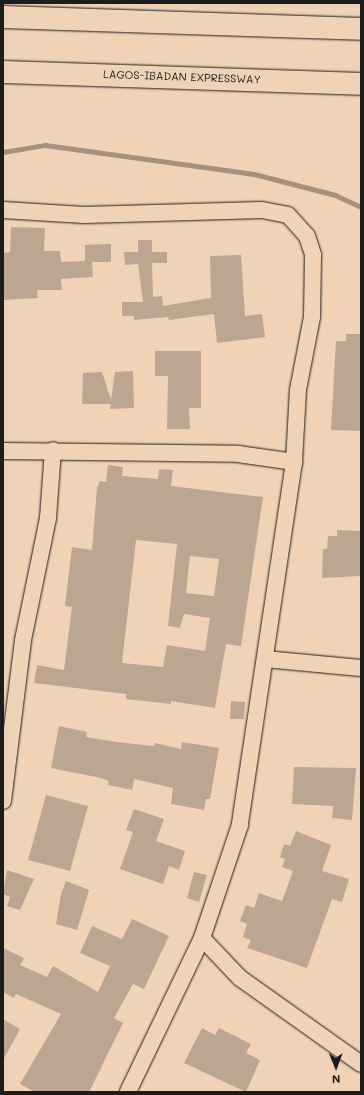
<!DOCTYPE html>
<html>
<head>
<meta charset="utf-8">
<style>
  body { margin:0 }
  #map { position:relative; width:364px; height:1095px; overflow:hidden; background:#f0d3b7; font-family:Mali,sans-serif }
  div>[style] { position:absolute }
  .stream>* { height:5px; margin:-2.5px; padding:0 2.5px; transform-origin:2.5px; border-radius:2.5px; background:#a4927f }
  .building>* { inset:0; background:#bca591 }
  .roads { filter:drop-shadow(0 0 1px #1c1c1c) drop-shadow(0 0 1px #1c1c1c) }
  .minor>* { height:16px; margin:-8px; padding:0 8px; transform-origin:8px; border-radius:8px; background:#f0d3b7 }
  .highway>* { height:22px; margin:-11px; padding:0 11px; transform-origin:11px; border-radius:11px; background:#f0d3b7 }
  span { translate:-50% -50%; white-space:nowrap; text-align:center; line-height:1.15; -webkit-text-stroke:3.5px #f0d3b7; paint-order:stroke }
  .street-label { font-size:11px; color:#1c1c1c }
  .frame { position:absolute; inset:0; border:4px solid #1c1c1c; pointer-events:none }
  .north { position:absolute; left:316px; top:1047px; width:40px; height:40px; -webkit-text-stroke:3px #f0d3b7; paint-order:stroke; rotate:179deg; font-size:11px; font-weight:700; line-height:16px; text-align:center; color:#1c1c1c }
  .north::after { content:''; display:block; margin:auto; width:14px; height:18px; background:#1c1c1c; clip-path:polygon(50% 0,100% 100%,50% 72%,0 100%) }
</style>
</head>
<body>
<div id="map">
  <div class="stream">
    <div style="left:3px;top:152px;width:43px;rotate:-9.5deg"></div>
    <div style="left:45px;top:145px;width:211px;rotate:7.9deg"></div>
    <div style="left:254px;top:174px;width:84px;rotate:14.5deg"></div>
    <div style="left:335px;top:195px;width:29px;rotate:25deg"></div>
  </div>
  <div class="building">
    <div style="clip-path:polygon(11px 227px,45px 228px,44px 251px,60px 251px,61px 262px,85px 261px,85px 245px,111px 244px,111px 262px,92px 262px,93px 277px,61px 279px,62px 290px,37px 290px,38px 298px,3px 300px,3px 253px,10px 252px)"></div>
    <div style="clip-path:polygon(138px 240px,152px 240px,152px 252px,167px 252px,167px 263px,152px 263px,153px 297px,162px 296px,163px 306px,211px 298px,210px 256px,241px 255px,245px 316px,262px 314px,265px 337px,217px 343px,214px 314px,169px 320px,168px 317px,134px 320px,134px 316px,122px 316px,122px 302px,143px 302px,138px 264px,125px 265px,124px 252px,138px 252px)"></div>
    <div style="clip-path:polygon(346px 334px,361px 334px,361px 431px,331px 430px,336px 341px,346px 341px)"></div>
    <div style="clip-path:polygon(155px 351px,201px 351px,201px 408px,189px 408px,190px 429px,167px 429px,168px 376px,155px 376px)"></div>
    <div style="clip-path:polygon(133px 371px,134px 408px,110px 409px,111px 404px,82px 404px,83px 373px,102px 372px,111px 400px,115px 372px)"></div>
    <div style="clip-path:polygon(evenodd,108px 465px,123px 467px,122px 476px,158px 479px,159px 469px,173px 470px,171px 486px,263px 497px,241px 646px,226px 644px,215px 708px,171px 701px,171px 704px,126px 699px,126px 694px,34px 683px,37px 665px,64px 670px,72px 607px,65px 606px,72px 547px,92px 550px,97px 488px,100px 481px,106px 482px,108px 465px,136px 540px,177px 544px,168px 626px,180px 628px,184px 614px,210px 618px,205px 651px,167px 645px,163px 667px,122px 663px,136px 540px,108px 465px,190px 556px,219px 559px,214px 596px,186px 593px,190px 556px)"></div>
    <div style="clip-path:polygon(337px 530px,361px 531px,361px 576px,322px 578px,323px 549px,327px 549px,328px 536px,337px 536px)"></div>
    <div style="clip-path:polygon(231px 701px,245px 702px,244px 719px,230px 719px)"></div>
    <div style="clip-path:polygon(59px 726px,87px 732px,86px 737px,116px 742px,154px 746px,155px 743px,181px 749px,182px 742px,219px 748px,210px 799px,206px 799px,204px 810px,171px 804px,173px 788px,134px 779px,132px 790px,108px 785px,109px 781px,101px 778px,51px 768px)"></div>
    <div style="clip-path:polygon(294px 767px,356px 768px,352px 820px,332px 818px,333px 806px,292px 804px)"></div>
    <div style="clip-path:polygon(46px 795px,88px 806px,70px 871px,28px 860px)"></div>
    <div style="clip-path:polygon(134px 809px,164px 819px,156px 841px,185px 851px,179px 870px,169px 866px,163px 884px,120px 869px,133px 832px,126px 830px)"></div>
    <div style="clip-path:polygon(296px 831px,331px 845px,322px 871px,349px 879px,342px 902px,332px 899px,307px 968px,247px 948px,251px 940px,243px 937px,247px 924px,240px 921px,246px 905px,254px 908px,259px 893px,282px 901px,293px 871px,282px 867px,285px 859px,280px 857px,284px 844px,290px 846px)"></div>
    <div style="clip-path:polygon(7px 870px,34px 879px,20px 910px,7px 906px,10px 897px,3px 894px)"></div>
    <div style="clip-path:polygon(194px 872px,207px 875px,199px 902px,187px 898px)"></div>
    <div style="clip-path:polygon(66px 881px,89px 890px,77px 930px,56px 924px,61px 894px)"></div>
    <div style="clip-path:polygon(132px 919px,169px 936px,144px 989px,133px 984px,114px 1018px,123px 1023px,89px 1092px,35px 1092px,20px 1084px,61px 1014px,16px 994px,14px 998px,3px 992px,3px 948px,24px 958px,20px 965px,47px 977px,53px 966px,98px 992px,110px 966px,80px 953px,92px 926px,122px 939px)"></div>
    <div style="clip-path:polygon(3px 1019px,20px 1029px,3px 1060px)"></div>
    <div style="clip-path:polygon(202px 1028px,215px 1035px,219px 1028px,251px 1044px,246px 1053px,260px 1060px,246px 1092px,184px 1063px)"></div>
  </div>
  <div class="roads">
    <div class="minor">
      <div style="left:3px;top:210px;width:81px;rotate:3.5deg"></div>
      <div style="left:84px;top:215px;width:178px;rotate:-1.6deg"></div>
      <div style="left:262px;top:210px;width:26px;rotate:11deg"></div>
      <div style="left:288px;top:215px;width:28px;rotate:48deg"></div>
      <div style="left:307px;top:236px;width:20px;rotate:72deg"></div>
      <div style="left:313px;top:255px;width:62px;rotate:90.9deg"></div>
      <div style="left:312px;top:317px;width:74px;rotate:100.9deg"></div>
      <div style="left:298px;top:390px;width:72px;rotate:93.2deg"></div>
      <div style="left:294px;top:462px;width:367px;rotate:98.5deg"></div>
      <div style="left:240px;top:825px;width:119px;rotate:108.6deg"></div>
      <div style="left:202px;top:938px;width:171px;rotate:115.7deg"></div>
      <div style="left:3px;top:451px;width:235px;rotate:0.7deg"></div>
      <div style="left:238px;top:454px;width:57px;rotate:8.1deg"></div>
      <div style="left:265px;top:659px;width:96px;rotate:5.4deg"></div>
      <div style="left:3px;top:801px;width:162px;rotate:-82.9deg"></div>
      <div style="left:23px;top:640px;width:125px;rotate:-78.4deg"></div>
      <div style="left:48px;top:518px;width:68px;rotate:-85.8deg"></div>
      <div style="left:202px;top:938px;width:55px;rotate:46.5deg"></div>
      <div style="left:240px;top:978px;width:148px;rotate:35.4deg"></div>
    </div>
    <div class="highway">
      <div style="left:3px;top:17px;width:358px;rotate:1.9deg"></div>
      <div style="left:3px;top:72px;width:358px;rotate:1.9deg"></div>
    </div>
  </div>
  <div class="street-label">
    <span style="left:182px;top:77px;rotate:2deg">LAGOS-IBADAN EXPRESSWAY</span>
  </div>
  <div class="frame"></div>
  <div class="north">N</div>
</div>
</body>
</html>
